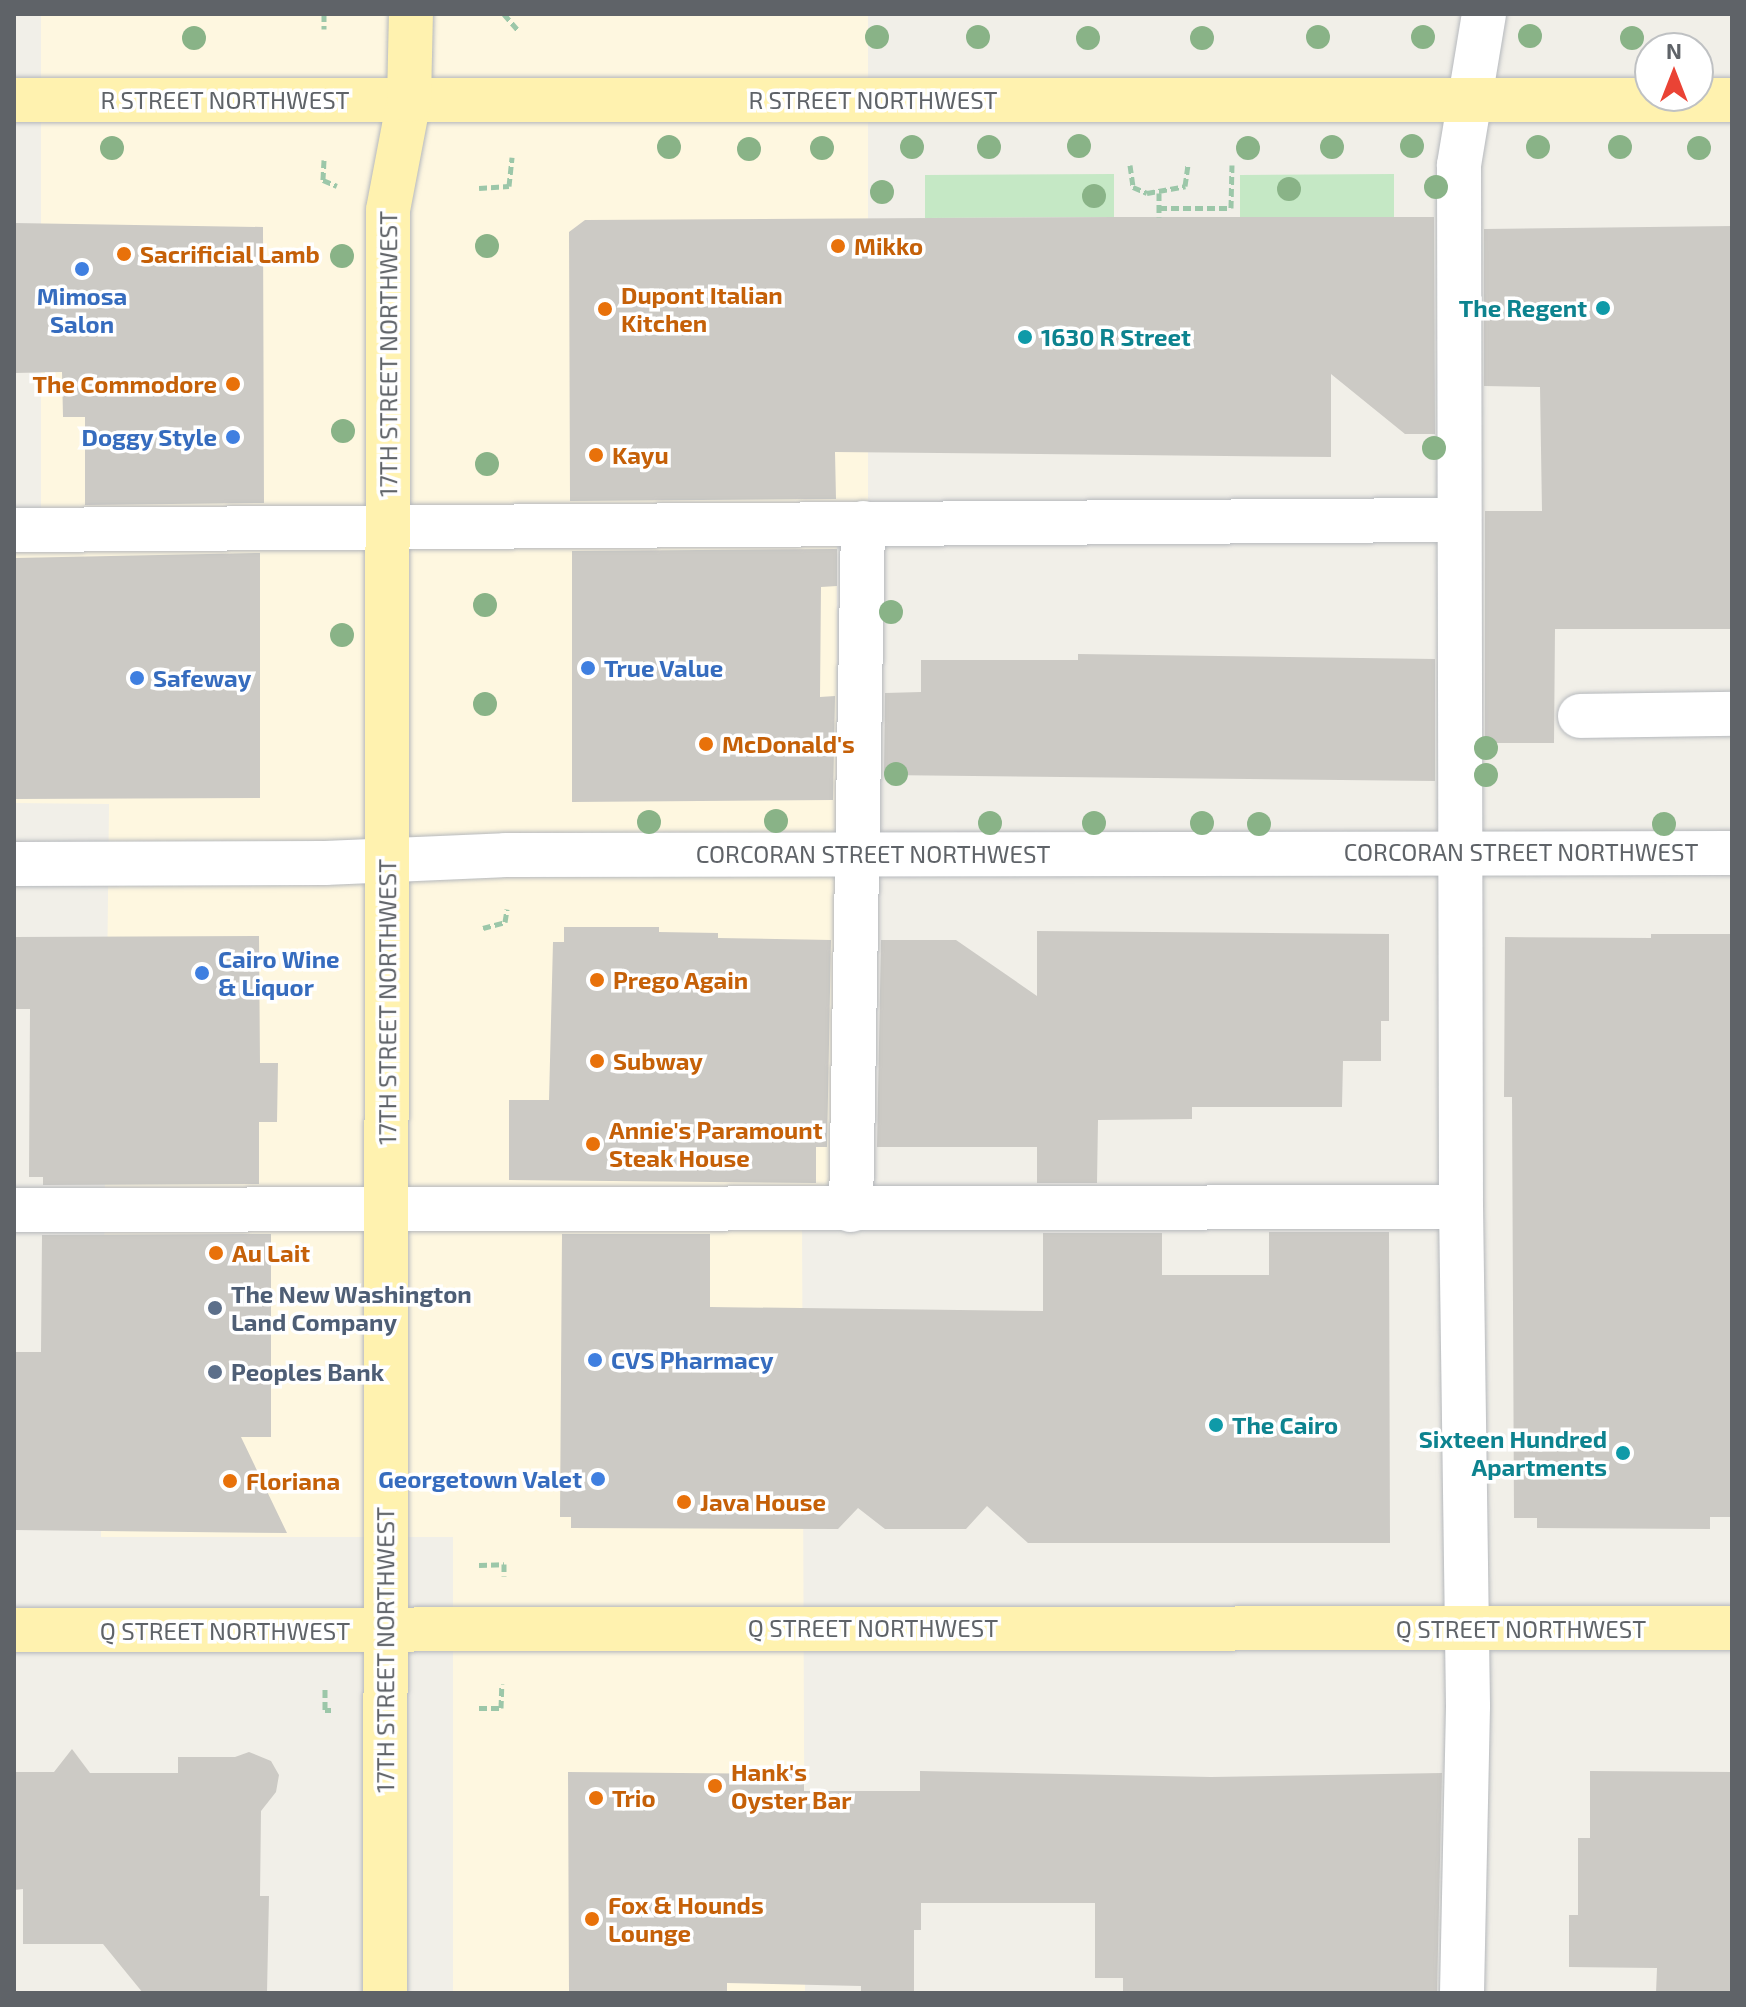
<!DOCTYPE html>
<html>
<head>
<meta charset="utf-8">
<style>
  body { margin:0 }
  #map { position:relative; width:1746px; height:2007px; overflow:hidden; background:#f1efe8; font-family:"Exo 2",sans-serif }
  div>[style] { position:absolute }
  .commercial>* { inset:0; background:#fef7e0 }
  .green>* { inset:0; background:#c5e8c5 }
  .building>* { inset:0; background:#cccac5 }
  .path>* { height:5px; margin-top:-2.5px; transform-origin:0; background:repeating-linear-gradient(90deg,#9cc7a9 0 8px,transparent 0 12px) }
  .roads { filter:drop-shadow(0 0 2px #b5b8bc) drop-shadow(0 0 2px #b5b8bc) }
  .minor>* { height:44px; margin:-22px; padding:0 22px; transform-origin:22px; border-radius:22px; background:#fff }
  .major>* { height:44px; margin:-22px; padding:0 22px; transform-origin:22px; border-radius:22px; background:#fff2af }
  .trees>* { width:24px; height:24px; margin:-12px; border-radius:50%; background:#89b387 }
  .dots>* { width:22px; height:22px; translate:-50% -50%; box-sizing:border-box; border:4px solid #fff; border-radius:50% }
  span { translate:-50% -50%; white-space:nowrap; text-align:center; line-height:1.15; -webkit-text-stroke:7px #fff; paint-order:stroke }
  .street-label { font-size:24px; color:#5f6368 }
  .food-label { font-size:24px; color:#c56008; font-weight:700 }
  .left { translate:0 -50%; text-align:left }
  .right { translate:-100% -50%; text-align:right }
  .shop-label { font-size:24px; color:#366cbe; font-weight:700 }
  .culture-label { font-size:24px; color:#0d838f; font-weight:700 }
  .service-label { font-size:24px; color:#4e5e75; font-weight:700 }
  .frame { position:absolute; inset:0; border:16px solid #5f6368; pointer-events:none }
  .north { position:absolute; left:1634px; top:32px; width:80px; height:80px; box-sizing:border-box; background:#fff; border:2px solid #bfc1c3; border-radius:50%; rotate:0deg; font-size:22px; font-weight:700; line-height:32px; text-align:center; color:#5f6368 }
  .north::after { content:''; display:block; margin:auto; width:28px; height:36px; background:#ea4335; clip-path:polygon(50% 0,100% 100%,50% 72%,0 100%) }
</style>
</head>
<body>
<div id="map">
  <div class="commercial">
    <div style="clip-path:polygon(41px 14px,868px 14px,868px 506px,837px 537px,836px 1210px,802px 1211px,805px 1993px,453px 1993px,453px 1537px,101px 1537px,109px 804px,14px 803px,14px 550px,41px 549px)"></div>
  </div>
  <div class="green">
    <div style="clip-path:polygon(1114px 174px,1114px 217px,925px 218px,925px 175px)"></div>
    <div style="clip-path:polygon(1394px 174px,1394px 217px,1240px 217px,1240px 175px)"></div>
  </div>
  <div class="building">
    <div style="clip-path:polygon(1114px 217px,1434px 217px,1435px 434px,1405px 434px,1331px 374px,1331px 457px,835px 452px,836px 499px,570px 501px,569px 232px,585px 220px)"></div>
    <div style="clip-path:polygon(14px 223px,263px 227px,264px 503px,85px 505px,85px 417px,63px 417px,62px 372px,14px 373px)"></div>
    <div style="clip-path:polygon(1732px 226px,1732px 629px,1555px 629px,1554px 743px,1485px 743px,1485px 511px,1542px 511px,1540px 387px,1484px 386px,1484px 229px)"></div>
    <div style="clip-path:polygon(837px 549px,837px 586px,821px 587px,820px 697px,835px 696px,833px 800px,572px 802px,572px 551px)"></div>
    <div style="clip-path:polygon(260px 553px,260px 798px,14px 799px,14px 558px)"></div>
    <div style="clip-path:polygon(1078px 654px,1435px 659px,1435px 781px,884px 775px,885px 693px,921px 692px,921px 660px,1078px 660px)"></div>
    <div style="clip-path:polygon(564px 927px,659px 927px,659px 932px,718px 933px,718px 938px,831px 940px,827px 1147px,816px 1147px,816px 1183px,509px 1180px,509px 1100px,549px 1100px,553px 942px,564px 942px)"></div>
    <div style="clip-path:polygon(1037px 931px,1389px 934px,1389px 1021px,1381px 1021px,1381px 1061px,1343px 1061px,1342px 1107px,1192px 1107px,1192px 1119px,1098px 1120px,1097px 1183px,1037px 1183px,1037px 1147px,877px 1147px,881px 940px,956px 940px,1037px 996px)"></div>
    <div style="clip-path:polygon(1651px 934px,1732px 934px,1732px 1517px,1710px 1517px,1710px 1529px,1537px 1528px,1537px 1518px,1514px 1518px,1512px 1097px,1504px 1097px,1505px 937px,1651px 938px)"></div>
    <div style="clip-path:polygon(259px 936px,260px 1063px,278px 1063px,277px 1122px,259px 1122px,259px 1184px,43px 1185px,43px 1177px,29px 1177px,30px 1009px,14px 1009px,14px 937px)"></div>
    <div style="clip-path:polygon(1269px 1232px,1389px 1232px,1390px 1543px,1028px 1543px,987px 1506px,966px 1529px,885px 1529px,858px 1508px,838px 1529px,571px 1528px,571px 1517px,560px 1517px,562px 1234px,710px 1234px,710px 1307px,1043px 1311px,1043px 1233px,1162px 1233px,1162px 1275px,1269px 1275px)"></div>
    <div style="clip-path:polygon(271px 1234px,271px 1437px,241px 1437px,287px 1533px,14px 1530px,14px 1352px,41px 1352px,42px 1235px)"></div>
    <div style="clip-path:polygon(72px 1749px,90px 1773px,178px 1773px,178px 1757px,235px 1757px,249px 1752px,271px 1761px,279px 1775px,276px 1792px,261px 1811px,260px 1896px,269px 1896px,267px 1993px,143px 1993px,103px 1944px,23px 1944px,23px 1889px,14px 1890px,14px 1772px,54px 1772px)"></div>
    <div style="clip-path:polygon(920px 1771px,1211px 1777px,1442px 1773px,1437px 1993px,1123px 1993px,1123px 1978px,1095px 1978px,1095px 1903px,921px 1903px,921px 1930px,914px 1930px,914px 1993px,861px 1993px,861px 1986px,727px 1983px,727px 1993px,569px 1993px,568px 1772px,804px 1774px,804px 1791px,920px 1791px)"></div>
    <div style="clip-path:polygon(1590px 1771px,1732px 1772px,1732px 1993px,1656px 1993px,1657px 1968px,1569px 1967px,1569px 1915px,1578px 1915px,1578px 1838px,1590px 1838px)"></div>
  </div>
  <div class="path">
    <div style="left:324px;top:14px;width:15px;rotate:90deg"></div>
    <div style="left:504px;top:14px;width:23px;rotate:49deg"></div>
    <div style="left:324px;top:160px;width:20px;rotate:93deg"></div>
    <div style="left:323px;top:180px;width:15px;rotate:23deg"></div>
    <div style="left:1130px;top:165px;width:22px;rotate:82deg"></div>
    <div style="left:1133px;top:187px;width:15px;rotate:23deg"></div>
    <div style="left:1147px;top:193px;width:39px;rotate:-10deg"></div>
    <div style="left:1185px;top:186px;width:21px;rotate:-82deg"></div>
    <div style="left:479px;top:188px;width:30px;rotate:-4deg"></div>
    <div style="left:509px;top:186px;width:29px;rotate:-84deg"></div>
    <div style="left:1159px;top:193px;width:24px;rotate:90deg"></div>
    <div style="left:1159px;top:208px;width:72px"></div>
    <div style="left:1231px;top:208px;width:43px;rotate:-88.7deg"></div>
    <div style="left:483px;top:928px;width:23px;rotate:-15deg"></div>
    <div style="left:505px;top:922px;width:13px;rotate:-81deg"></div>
    <div style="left:479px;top:1565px;width:25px;rotate:-2deg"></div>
    <div style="left:504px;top:1564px;width:12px;rotate:90deg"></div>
    <div style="left:325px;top:1689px;width:21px;rotate:90deg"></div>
    <div style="left:325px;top:1710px;width:6px"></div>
    <div style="left:479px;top:1708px;width:22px"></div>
    <div style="left:501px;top:1708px;width:24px;rotate:-88deg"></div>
  </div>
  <div class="roads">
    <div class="minor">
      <div style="left:14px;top:530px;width:1444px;rotate:-0.4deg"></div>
      <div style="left:1580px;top:716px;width:152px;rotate:-0.8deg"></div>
      <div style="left:14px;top:864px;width:311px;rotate:-0.2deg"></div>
      <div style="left:325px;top:863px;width:181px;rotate:-2.5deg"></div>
      <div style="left:506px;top:855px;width:1226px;rotate:-0.09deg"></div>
      <div style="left:14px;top:1210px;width:1447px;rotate:-0.12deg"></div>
      <div style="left:851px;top:1210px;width:687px;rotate:-89deg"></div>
      <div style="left:1462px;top:1993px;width:287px;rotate:-88.8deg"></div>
      <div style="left:1468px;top:1706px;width:499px;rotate:-90.8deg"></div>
      <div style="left:1461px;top:1207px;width:1042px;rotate:-90.11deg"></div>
      <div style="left:1459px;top:165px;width:153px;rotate:-80.6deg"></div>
    </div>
    <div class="major">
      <div style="left:14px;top:100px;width:1718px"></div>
      <div style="left:14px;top:1630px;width:1718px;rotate:-0.07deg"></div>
      <div style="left:385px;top:1993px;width:1783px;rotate:-89.9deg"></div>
      <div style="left:388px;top:210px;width:112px;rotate:-79.2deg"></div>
      <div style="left:409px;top:100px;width:86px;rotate:-88.7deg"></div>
    </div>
  </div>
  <div class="trees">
    <div style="left:1530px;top:36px"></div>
    <div style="left:877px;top:37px"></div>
    <div style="left:978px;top:37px"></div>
    <div style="left:1318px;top:37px"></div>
    <div style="left:1423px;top:37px"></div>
    <div style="left:194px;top:38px"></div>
    <div style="left:1088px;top:38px"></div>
    <div style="left:1202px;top:38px"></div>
    <div style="left:1632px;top:38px"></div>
    <div style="left:1079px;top:146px"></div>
    <div style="left:1412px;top:146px"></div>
    <div style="left:669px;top:147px"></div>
    <div style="left:912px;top:147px"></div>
    <div style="left:989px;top:147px"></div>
    <div style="left:1332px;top:147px"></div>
    <div style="left:1538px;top:147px"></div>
    <div style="left:1620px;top:147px"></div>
    <div style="left:112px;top:148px"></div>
    <div style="left:822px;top:148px"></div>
    <div style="left:1248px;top:148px"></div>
    <div style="left:1699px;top:148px"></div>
    <div style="left:749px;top:149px"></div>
    <div style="left:1436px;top:187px"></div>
    <div style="left:1289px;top:189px"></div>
    <div style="left:882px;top:192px"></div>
    <div style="left:1094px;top:196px"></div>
    <div style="left:487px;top:246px"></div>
    <div style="left:342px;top:256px"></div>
    <div style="left:343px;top:431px"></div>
    <div style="left:1434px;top:448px"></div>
    <div style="left:487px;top:464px"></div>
    <div style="left:485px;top:605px"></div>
    <div style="left:891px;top:612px"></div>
    <div style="left:342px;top:635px"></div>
    <div style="left:485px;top:704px"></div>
    <div style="left:1486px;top:748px"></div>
    <div style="left:896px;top:774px"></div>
    <div style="left:1486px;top:775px"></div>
    <div style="left:776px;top:821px"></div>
    <div style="left:649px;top:822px"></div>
    <div style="left:990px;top:823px"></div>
    <div style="left:1094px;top:823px"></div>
    <div style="left:1202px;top:823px"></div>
    <div style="left:1259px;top:824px"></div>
    <div style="left:1664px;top:824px"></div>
  </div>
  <div class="dots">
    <div style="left:838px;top:246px;background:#e8710a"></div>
    <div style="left:124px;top:254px;background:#e8710a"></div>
    <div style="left:82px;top:269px;background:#3f7fe0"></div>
    <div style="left:1603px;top:308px;background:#0f9aa8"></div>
    <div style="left:605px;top:309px;background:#e8710a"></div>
    <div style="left:1025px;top:337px;background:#0f9aa8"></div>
    <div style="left:233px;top:384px;background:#e8710a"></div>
    <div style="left:233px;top:437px;background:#3f7fe0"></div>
    <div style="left:596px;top:455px;background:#e8710a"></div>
    <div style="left:588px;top:668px;background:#3f7fe0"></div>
    <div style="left:137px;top:678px;background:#3f7fe0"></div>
    <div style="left:706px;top:744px;background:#e8710a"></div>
    <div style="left:202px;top:973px;background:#3f7fe0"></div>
    <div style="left:597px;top:980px;background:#e8710a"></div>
    <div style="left:597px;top:1061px;background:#e8710a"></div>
    <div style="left:593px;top:1144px;background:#e8710a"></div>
    <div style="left:216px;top:1253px;background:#e8710a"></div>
    <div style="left:215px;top:1308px;background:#5c6f8a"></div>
    <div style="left:595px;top:1360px;background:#3f7fe0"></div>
    <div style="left:215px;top:1372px;background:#5c6f8a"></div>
    <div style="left:1216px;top:1425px;background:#0f9aa8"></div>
    <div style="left:1623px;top:1453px;background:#0f9aa8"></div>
    <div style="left:598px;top:1479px;background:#3f7fe0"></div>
    <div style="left:230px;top:1481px;background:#e8710a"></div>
    <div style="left:684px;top:1502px;background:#e8710a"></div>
    <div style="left:715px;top:1786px;background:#e8710a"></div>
    <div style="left:596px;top:1798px;background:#e8710a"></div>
    <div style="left:592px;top:1919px;background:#e8710a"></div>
  </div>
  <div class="street-label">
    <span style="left:225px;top:100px">R STREET NORTHWEST</span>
    <span style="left:873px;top:100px">R STREET NORTHWEST</span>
    <span style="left:388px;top:354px;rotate:-90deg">17TH STREET NORTHWEST</span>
    <span style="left:1521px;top:852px">CORCORAN STREET NORTHWEST</span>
    <span style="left:873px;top:854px">CORCORAN STREET NORTHWEST</span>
    <span style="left:387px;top:1002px;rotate:-90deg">17TH STREET NORTHWEST</span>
    <span style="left:873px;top:1628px">Q STREET NORTHWEST</span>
    <span style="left:1521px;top:1629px">Q STREET NORTHWEST</span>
    <span style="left:225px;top:1631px">Q STREET NORTHWEST</span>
    <span style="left:385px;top:1650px;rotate:-90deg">17TH STREET NORTHWEST</span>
  </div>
  <div class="food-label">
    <span class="left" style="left:854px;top:246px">Mikko</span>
    <span class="left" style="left:140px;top:254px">Sacrificial Lamb</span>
    <span class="left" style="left:621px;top:309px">Dupont Italian<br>Kitchen</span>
    <span class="right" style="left:217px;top:384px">The Commodore</span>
    <span class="left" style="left:612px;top:455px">Kayu</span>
    <span class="left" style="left:722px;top:744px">McDonald's</span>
    <span class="left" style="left:613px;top:980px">Prego Again</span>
    <span class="left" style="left:613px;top:1061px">Subway</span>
    <span class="left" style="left:609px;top:1144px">Annie's Paramount<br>Steak House</span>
    <span class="left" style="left:232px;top:1253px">Au Lait</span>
    <span class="left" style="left:246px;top:1481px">Floriana</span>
    <span class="left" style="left:700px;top:1502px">Java House</span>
    <span class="left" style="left:731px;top:1786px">Hank's<br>Oyster Bar</span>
    <span class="left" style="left:612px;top:1798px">Trio</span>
    <span class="left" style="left:608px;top:1919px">Fox &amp; Hounds<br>Lounge</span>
  </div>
  <div class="shop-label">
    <span style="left:82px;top:310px">Mimosa<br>Salon</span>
    <span class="right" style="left:217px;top:437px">Doggy Style</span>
    <span class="left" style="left:604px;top:668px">True Value</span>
    <span class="left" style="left:153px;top:678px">Safeway</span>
    <span class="left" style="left:218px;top:973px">Cairo Wine<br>&amp; Liquor</span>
    <span class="left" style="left:611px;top:1360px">CVS Pharmacy</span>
    <span class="right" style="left:582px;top:1479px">Georgetown Valet</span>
  </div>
  <div class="culture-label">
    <span class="right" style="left:1587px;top:308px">The Regent</span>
    <span class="left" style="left:1041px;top:337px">1630 R Street</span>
    <span class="left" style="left:1232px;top:1425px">The Cairo</span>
    <span class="right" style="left:1607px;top:1453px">Sixteen Hundred<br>Apartments</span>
  </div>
  <div class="service-label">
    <span class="left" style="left:231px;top:1308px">The New Washington<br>Land Company</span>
    <span class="left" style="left:231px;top:1372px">Peoples Bank</span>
  </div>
  <div class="frame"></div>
  <div class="north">N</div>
</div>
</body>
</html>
